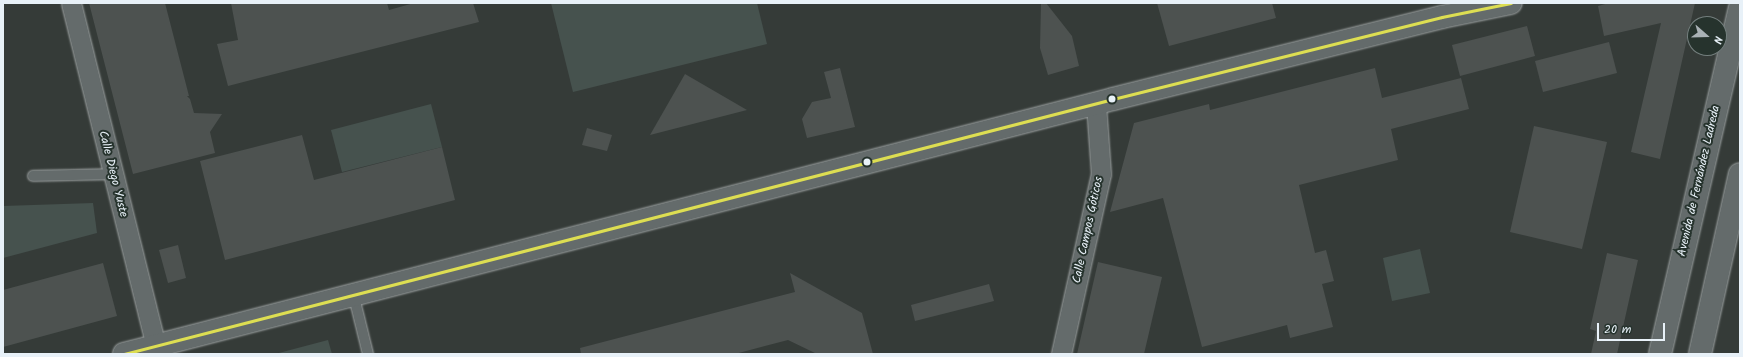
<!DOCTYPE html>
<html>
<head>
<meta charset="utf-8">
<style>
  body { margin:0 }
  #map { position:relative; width:1743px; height:357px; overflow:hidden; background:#353b38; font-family:Kalam,sans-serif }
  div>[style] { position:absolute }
  .green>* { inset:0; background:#46524e }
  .building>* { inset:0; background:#4d5250 }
  .roads { filter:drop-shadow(0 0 1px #9a9f9f) drop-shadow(0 0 1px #9a9f9f) }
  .service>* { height:10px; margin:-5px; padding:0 5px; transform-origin:5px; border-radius:5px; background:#646b6b }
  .minor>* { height:19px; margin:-9.5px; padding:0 9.5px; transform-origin:9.5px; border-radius:9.5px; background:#646b6b }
  .tertiary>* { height:22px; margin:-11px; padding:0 11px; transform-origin:11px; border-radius:11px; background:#646b6b }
  .trunk>* { height:22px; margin:-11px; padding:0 11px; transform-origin:11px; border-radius:11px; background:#646b6b }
  .bus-1>* { height:3px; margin:-1.5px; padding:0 1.5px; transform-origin:1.5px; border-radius:1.5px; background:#ddde52 }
  .dots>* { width:11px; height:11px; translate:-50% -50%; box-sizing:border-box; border:2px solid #26332d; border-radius:50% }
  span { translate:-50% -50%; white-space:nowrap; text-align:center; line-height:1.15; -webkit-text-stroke:4px #26332d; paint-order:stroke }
  .street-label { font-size:12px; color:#e8f1f8 }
  .frame { position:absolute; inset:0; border:4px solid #e8f1f8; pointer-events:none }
  .north { position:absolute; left:1687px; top:16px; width:40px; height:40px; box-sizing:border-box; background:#26332d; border:1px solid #747f7e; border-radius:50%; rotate:110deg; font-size:11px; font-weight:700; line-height:16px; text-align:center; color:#e8f1f8 }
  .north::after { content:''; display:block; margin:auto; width:14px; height:18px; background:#a9b1b5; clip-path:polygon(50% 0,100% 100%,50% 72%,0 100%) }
  .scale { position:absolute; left:1597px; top:323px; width:68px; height:18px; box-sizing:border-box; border:2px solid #e8f1f8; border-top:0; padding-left:5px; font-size:12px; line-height:14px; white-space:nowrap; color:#e8f1f8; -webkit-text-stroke:3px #26332d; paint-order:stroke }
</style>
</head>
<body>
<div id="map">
  <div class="green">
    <div style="clip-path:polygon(551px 3px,757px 3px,767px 44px,573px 92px)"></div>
    <div style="clip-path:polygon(431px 104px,442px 147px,342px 172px,331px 130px)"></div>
    <div style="clip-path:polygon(93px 203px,97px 233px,3px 258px,3px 206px)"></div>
    <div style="clip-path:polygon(1420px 249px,1430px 293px,1392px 301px,1383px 258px)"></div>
    <div style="clip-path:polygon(328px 340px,332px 354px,275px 354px)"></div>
  </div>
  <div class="building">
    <div style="clip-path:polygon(89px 3px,165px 3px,189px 96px,187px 96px,190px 99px,194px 113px,222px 114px,210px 132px,215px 153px,133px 174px)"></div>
    <div style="clip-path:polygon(231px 3px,387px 3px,389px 10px,414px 3px,473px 3px,479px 22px,228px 86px,217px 44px,238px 40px)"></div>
    <div style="clip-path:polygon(1041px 3px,1046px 3px,1072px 36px,1079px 66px,1048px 75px,1040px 48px)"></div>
    <div style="clip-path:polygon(1157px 3px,1272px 3px,1276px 18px,1169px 46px)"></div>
    <div style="clip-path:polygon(1609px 3px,1695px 3px,1660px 159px,1631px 152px,1661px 23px,1604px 36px,1598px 6px)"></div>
    <div style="clip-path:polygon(1527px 26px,1535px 56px,1460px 76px,1452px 45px)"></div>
    <div style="clip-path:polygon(1609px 42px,1617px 73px,1543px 92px,1535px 61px)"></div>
    <div style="clip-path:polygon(840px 68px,855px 127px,807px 138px,802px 119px,812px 102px,831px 98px,824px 72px)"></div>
    <div style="clip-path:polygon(1375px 68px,1382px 98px,1461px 78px,1469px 109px,1391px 129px,1398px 160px,1299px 185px,1315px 253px,1326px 250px,1334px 281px,1322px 284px,1333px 327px,1290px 338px,1287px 325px,1202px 347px,1163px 198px,1110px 212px,1134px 123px,1209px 104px,1210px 110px)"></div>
    <div style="clip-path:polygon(685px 74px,747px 110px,650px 135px)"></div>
    <div style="clip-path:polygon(1534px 126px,1607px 142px,1582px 249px,1510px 232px)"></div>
    <div style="clip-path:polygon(587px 128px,612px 135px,607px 151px,582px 145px)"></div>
    <div style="clip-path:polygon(302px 135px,314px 180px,442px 147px,455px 200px,225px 260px,200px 161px)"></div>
    <div style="clip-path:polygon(178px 245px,186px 278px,168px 283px,159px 250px)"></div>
    <div style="clip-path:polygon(1607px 253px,1638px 260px,1617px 354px,1591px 354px,1596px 331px,1590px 329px)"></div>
    <div style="clip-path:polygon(1098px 262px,1162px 277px,1144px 354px,1077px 354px)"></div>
    <div style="clip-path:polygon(103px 263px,117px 316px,3px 347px,3px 290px)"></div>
    <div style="clip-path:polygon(790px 273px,862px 313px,873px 354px,817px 354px,788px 340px,735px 354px,581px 354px,580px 348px,795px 292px)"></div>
    <div style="clip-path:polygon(989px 284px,994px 301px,915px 321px,911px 305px)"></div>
  </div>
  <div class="roads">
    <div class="service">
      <div style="left:33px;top:176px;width:80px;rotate:-1.4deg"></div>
      <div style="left:354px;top:297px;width:59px;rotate:76.2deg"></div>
    </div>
    <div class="minor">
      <div style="left:71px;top:3px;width:353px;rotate:76.1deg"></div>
      <div style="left:1061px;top:354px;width:184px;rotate:-77.5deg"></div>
      <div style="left:1101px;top:174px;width:70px;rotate:-94.1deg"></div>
    </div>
    <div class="tertiary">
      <div style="left:124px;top:354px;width:1021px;rotate:-14.46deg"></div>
      <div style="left:1113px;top:99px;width:339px;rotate:-14deg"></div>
      <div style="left:1442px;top:17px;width:70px;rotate:-11.5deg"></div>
    </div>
    <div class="trunk">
      <div style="left:1660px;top:354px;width:355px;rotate:-77deg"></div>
      <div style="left:1700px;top:354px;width:184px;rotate:-77.5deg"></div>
    </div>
  </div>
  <div class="bus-1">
    <div style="left:124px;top:354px;width:1021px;rotate:-14.46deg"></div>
    <div style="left:1113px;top:99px;width:339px;rotate:-14deg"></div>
    <div style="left:1442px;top:17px;width:70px;rotate:-11.5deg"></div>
  </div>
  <div class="dots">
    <div style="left:1112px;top:99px;background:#e8f1f8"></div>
    <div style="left:867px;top:162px;background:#e8f1f8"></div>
  </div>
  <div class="street-label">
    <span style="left:113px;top:174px;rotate:76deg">Calle Diego Yuste</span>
    <span style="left:1699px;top:181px;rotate:-77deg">Avenida de Fernández Ladreda</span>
    <span style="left:1088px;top:230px;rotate:-78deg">Calle Campos Góticos</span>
  </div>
  <div class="frame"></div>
  <div class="north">N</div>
  <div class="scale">20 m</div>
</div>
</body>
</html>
